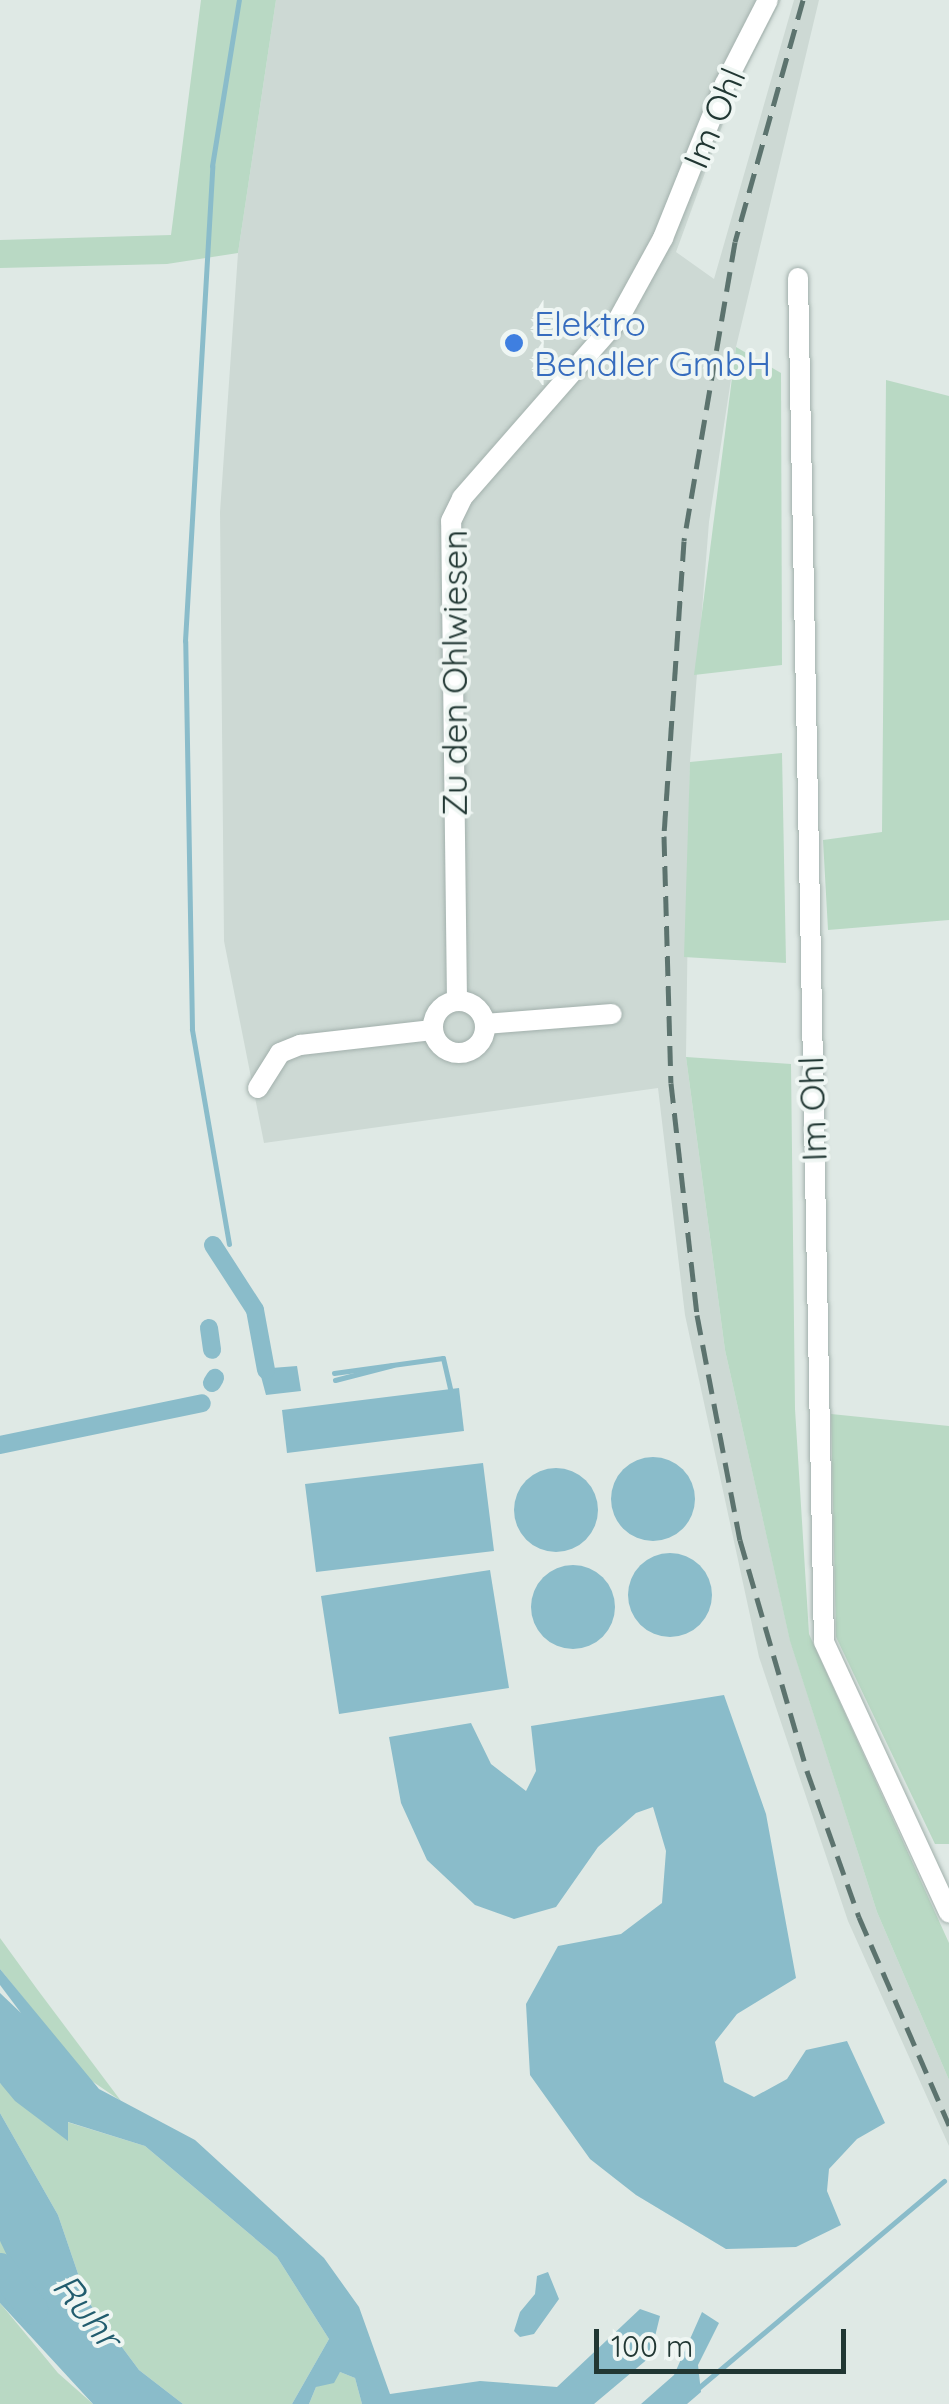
<!DOCTYPE html>
<html>
<head>
<meta charset="utf-8">
<style>
  body { margin:0 }
  #map { position:relative; width:949px; height:2404px; overflow:hidden; background:#dfe9e5; font-family:Quicksand,sans-serif }
  div>[style] { position:absolute }
  .built>* { inset:0; background:#cdd9d4 }
  .green>* { inset:0; background:#b9d9c4 }
  .water>* { inset:0; background:#8abcca }
  .round { border-radius:50% }
  .stream>* { height:5px; margin:-2.5px; padding:0 2.5px; transform-origin:2.5px; border-radius:2.5px; background:#8abcca }
  .canal>* { height:18px; margin:-9px; padding:0 9px; transform-origin:9px; border-radius:9px; background:#8abcca }
  .river>* { height:30px; margin:-15px; padding:0 15px; transform-origin:15px; border-radius:15px; background:#8abcca }
  .roads { filter:drop-shadow(0 0 2px #a2b0ac) drop-shadow(0 0 2px #a2b0ac) }
  .minor>* { height:20px; margin:-10px; padding:0 10px; transform-origin:10px; border-radius:10px; background:#fff }
  .minor>.ring { margin:-10px; padding:0; box-sizing:content-box; background:none; border:20px solid #fff; border-radius:50% }
  .rail>* { height:5px; margin-top:-2.5px; transform-origin:0; background:repeating-linear-gradient(90deg,#5c736e 0 20px,transparent 0 30px) }
  .dots>* { width:28px; height:28px; translate:-50% -50%; box-sizing:border-box; border:5px solid #eff6f3; border-radius:50% }
  span { translate:-50% -50%; white-space:nowrap; text-align:center; line-height:1.15; -webkit-text-stroke:8px #eff6f3; paint-order:stroke }
  .street-label { font-size:35px; color:#213733 }
  .shop-label { font-size:35px; color:#366cbe }
  .left { translate:0 -50%; text-align:left }
  .water-label { font-size:38px; color:#215c6e; font-style:italic }
  .scale { position:absolute; left:594px; top:2329px; width:252px; height:45px; box-sizing:border-box; border:5px solid #213733; border-top:0; padding-left:12px; font-size:30px; line-height:35px; white-space:nowrap; color:#213733; -webkit-text-stroke:8px #eff6f3; paint-order:stroke }
</style>
</head>
<body>
<div id="map">
  <div class="built">
    <div style="clip-path:polygon(276px 0,781px 0,736px 88px,676px 252px,714px 279px,794px 0,819px 0,736px 347px,709px 522px,690px 762px,686px 1057px,725px 1350px,790px 1640px,877px 1912px,949px 2080px,949px 2146px,848px 1921px,759px 1657px,685px 1315px,658px 1088px,264px 1143px,224px 941px,220px 512px,238px 253px)"></div>
  </div>
  <div class="green">
    <div style="clip-path:polygon(201px 0,276px 0,238px 253px,167px 264px,0 268px,0 240px,171px 235px)"></div>
    <div style="clip-path:polygon(736px 347px,781px 373px,782px 665px,694px 675px)"></div>
    <div style="clip-path:polygon(886px 380px,949px 396px,949px 920px,828px 930px,823px 840px,882px 832px)"></div>
    <div style="clip-path:polygon(782px 753px,786px 963px,684px 957px,690px 762px)"></div>
    <div style="clip-path:polygon(686px 1057px,791px 1064px,795px 1409px,809px 1634px,949px 1943px,949px 2080px,877px 1912px,790px 1641px,725px 1350px)"></div>
    <div style="clip-path:polygon(831px 1414px,949px 1426px,949px 1844px,935px 1844px,836px 1637px)"></div>
    <div style="clip-path:polygon(0 1938px,37px 1989px,121px 2101px,89px 2079px,0 1969px)"></div>
    <div style="clip-path:polygon(0 2083px,68px 2140px,67px 2122px,145px 2146px,277px 2257px,329px 2339px,292px 2404px,183px 2404px,139px 2370px,87px 2300px,58px 2215px,0 2113px)"></div>
    <div style="clip-path:polygon(0 2241px,2px 2242px,24px 2292px,0 2271px)"></div>
    <div style="clip-path:polygon(0 2303px,58px 2373px,93px 2404px,0 2404px)"></div>
    <div style="clip-path:polygon(340px 2372px,355px 2378px,362px 2404px,309px 2404px,316px 2387px)"></div>
  </div>
  <div class="water">
    <div style="clip-path:polygon(297px 1366px,301px 1391px,266px 1395px,259px 1369px)"></div>
    <div style="clip-path:polygon(459px 1388px,464px 1431px,287px 1453px,282px 1410px)"></div>
    <div class="round" style="left:611px;top:1457px;width:84px;height:84px"></div>
    <div style="clip-path:polygon(483px 1463px,494px 1551px,316px 1572px,305px 1484px)"></div>
    <div class="round" style="left:514px;top:1468px;width:84px;height:84px"></div>
    <div class="round" style="left:628px;top:1553px;width:84px;height:84px"></div>
    <div class="round" style="left:531px;top:1565px;width:84px;height:84px"></div>
    <div style="clip-path:polygon(490px 1570px,509px 1688px,339px 1714px,321px 1596px)"></div>
    <div style="clip-path:polygon(724px 1695px,766px 1814px,796px 1978px,737px 2014px,715px 2042px,724px 2082px,754px 2097px,787px 2079px,806px 2050px,847px 2041px,885px 2123px,857px 2139px,829px 2169px,827px 2191px,841px 2225px,796px 2247px,726px 2249px,636px 2195px,590px 2159px,530px 2075px,526px 2004px,558px 1946px,621px 1934px,662px 1903px,666px 1851px,653px 1807px,636px 1813px,598px 1847px,556px 1907px,514px 1919px,475px 1905px,427px 1860px,401px 1803px,389px 1737px,471px 1723px,491px 1764px,526px 1791px,536px 1771px,531px 1726px)"></div>
    <div style="clip-path:polygon(0 1969px,99px 2089px,195px 2140px,324px 2258px,359px 2307px,390px 2394px,480px 2381px,557px 2387px,640px 2309px,660px 2316px,650px 2357px,594px 2404px,362px 2404px,355px 2378px,340px 2372px,334px 2383px,316px 2387px,309px 2404px,292px 2404px,329px 2339px,277px 2257px,145px 2146px,68px 2122px,68px 2141px,15px 2101px,0 2083px,0 1993px,21px 2013px,0 1985px)"></div>
    <div style="clip-path:polygon(0 2113px,58px 2215px,87px 2300px,139px 2370px,183px 2404px,93px 2404px,0 2303px,0 2271px,23px 2289px,0 2241px)"></div>
    <div style="clip-path:polygon(548px 2272px,559px 2299px,534px 2334px,520px 2337px,514px 2331px,520px 2312px,535px 2294px,537px 2276px)"></div>
    <div style="clip-path:polygon(702px 2312px,719px 2323px,698px 2365px,701px 2392px,687px 2404px,641px 2404px,674px 2375px)"></div>
  </div>
  <div class="stream">
    <div style="left:229px;top:1244px;width:218px;rotate:-99.8deg"></div>
    <div style="left:192px;top:1029px;width:388px;rotate:-91deg"></div>
    <div style="left:185px;top:641px;width:476px;rotate:-86.7deg"></div>
    <div style="left:212px;top:166px;width:168px;rotate:-80.8deg"></div>
    <div style="left:334px;top:1373px;width:110px;rotate:-7.8deg"></div>
    <div style="left:443px;top:1358px;width:32px;rotate:77deg"></div>
    <div style="left:335px;top:1380px;width:60px;rotate:-14.5deg"></div>
    <div style="left:697px;top:2389px;width:323px;rotate:-40.1deg"></div>
  </div>
  <div class="canal">
    <div style="left:213px;top:1245px;width:77px;rotate:57.1deg"></div>
    <div style="left:255px;top:1310px;width:61px;rotate:79.6deg"></div>
    <div style="left:209px;top:1328px;width:22px;rotate:82deg"></div>
    <div style="left:212px;top:1383px;width:6px;rotate:-59deg"></div>
    <div style="left:0;top:1445px;width:206px;rotate:-11.7deg"></div>
  </div>
  <div class="river">
    <div style="left:0;top:2268px;width:53px;rotate:51.2deg"></div>
  </div>
  <div class="roads">
    <div class="minor">
      <div style="left:798px;top:278px;width:1364px;rotate:88.91deg"></div>
      <div style="left:824px;top:1642px;width:298px;rotate:65.2deg"></div>
      <div class="ring" style="left:433px;top:1001px;width:32px;height:32px"></div>
      <div style="left:457px;top:1001px;width:480px;rotate:-90.7deg"></div>
      <div style="left:451px;top:521px;width:25px;rotate:-64deg"></div>
      <div style="left:462px;top:498px;width:237px;rotate:-48.8deg"></div>
      <div style="left:618px;top:320px;width:94px;rotate:-61.2deg"></div>
      <div style="left:663px;top:238px;width:166px;rotate:-68.1deg"></div>
      <div style="left:725px;top:84px;width:94px;rotate:-62.9deg"></div>
      <div style="left:485px;top:1024px;width:127px;rotate:-4.5deg"></div>
      <div style="left:258px;top:1088px;width:41px;rotate:-57.8deg"></div>
      <div style="left:280px;top:1053px;width:22px;rotate:-22deg"></div>
      <div style="left:300px;top:1045px;width:133px;rotate:-6.5deg"></div>
    </div>
  </div>
  <div class="rail">
    <div style="left:803px;top:0;width:251px;rotate:105.7deg"></div>
    <div style="left:735px;top:242px;width:303px;rotate:99.7deg"></div>
    <div style="left:684px;top:541px;width:296px;rotate:93.9deg"></div>
    <div style="left:664px;top:836px;width:247px;rotate:88.4deg"></div>
    <div style="left:671px;top:1083px;width:233px;rotate:83.6deg"></div>
    <div style="left:697px;top:1315px;width:229px;rotate:79.2deg"></div>
    <div style="left:740px;top:1540px;width:241px;rotate:73.8deg"></div>
    <div style="left:807px;top:1771px;width:155px;rotate:70.4deg"></div>
    <div style="left:859px;top:1917px;width:227px;rotate:66.6deg"></div>
  </div>
  <div class="dots">
    <div style="left:514px;top:343px;background:#3f7fe0"></div>
  </div>
  <div class="street-label">
    <span style="left:714px;top:118px;rotate:-67deg">Im Ohl</span>
    <span style="left:454px;top:673px;rotate:-90deg">Zu den Ohlwiesen</span>
    <span style="left:812px;top:1109px;rotate:-92deg">Im Ohl</span>
  </div>
  <div class="shop-label">
    <span class="left" style="left:534px;top:343px">Elektro<br>Bendler GmbH</span>
  </div>
  <div class="water-label">
    <span style="left:87px;top:2311px;rotate:51deg">Ruhr</span>
  </div>
  <div class="scale">100 m</div>
</div>
</body>
</html>
